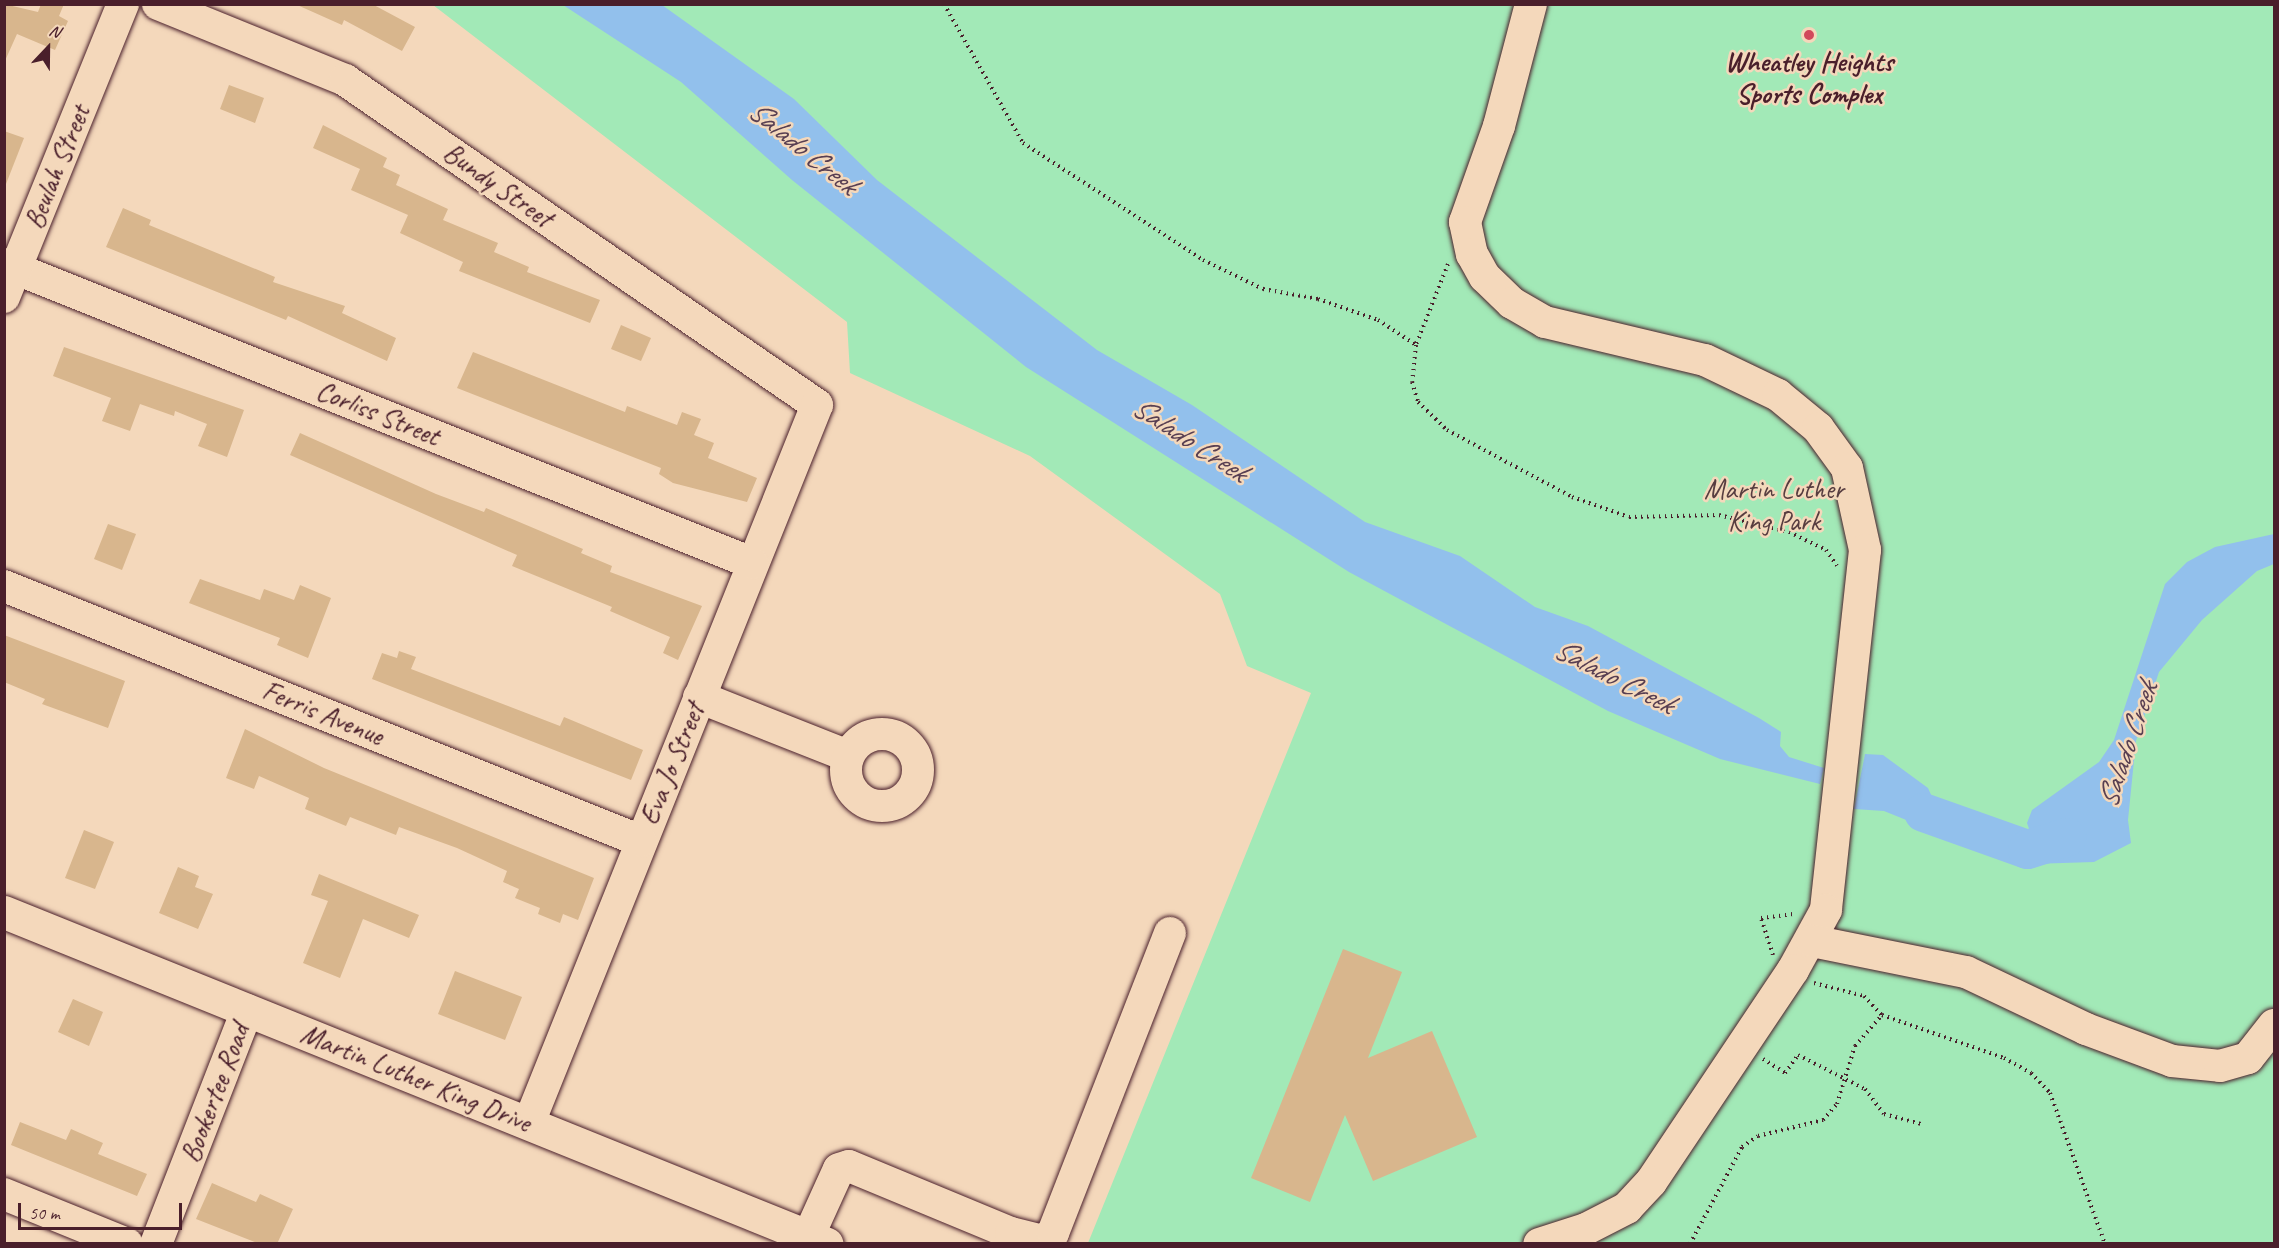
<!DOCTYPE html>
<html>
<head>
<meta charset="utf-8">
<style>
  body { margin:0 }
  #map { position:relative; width:2279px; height:1248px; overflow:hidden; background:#f4d8bb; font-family:Caveat,sans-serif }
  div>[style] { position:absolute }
  .green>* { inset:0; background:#a2e9b7 }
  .water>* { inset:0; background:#92c0ec }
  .river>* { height:39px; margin:-19.5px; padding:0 19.5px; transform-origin:19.5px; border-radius:19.5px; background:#92c0ec }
  .building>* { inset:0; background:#d8b68d }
  .path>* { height:4px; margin-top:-2px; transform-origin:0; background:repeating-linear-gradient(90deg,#4a1f2b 0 1.5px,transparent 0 6px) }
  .roads { filter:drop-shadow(0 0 2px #4a1f2b) drop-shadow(0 0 2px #4a1f2b) }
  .minor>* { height:32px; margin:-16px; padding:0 16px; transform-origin:16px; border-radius:16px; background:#f4d8bb }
  .minor>.ring { margin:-16px; padding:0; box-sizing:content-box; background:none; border:32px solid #f4d8bb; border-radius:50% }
  .major>* { height:33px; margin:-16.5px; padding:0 16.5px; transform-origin:16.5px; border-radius:16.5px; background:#f4d8bb }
  .dots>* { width:16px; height:16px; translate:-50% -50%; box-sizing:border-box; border:3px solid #f4d8bb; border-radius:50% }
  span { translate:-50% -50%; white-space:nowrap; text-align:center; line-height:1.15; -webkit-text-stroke:5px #f4d8bb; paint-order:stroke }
  .poi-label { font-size:28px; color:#4a1f2b; font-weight:700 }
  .street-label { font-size:28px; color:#4a1f2b }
  .park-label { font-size:28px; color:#573d40 }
  .water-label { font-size:30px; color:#583f52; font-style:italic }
  .frame { position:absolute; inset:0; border:6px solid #4a1f2b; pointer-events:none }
  .north { position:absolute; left:18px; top:18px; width:60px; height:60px; -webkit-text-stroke:4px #f4d8bb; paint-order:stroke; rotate:22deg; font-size:16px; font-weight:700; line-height:24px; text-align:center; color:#4a1f2b }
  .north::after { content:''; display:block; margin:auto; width:21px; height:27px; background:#4a1f2b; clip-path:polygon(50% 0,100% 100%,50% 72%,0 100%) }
  .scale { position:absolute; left:18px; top:1203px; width:164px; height:27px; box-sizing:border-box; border:3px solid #4a1f2b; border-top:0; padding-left:8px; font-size:18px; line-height:21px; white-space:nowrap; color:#4a1f2b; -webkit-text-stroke:4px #f4d8bb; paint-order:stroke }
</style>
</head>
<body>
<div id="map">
  <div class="green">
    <div style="clip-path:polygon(433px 5px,2274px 5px,2274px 1243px,1088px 1243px,1311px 693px,1247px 666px,1220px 594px,1030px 456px,850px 373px,847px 322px)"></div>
  </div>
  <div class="water">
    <div style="clip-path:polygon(563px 5px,662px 5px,794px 99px,877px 180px,1097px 350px,1192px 405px,1365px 522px,1460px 556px,1535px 607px,1588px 626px,1759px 718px,1781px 732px,1780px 746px,1789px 757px,1824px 768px,1820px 784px,1720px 759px,1608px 711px,1349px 572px,1026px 367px,792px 180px,681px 82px)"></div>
    <div style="clip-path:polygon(2274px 534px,2274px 564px,2257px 571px,2202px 620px,2159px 672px,2136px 741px,2128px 820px,2131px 843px,2094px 862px,2030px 864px,1983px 851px,1884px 811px,1854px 809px,1865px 754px,1883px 755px,1928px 788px,1938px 810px,1992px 841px,2010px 846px,2034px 843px,2027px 823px,2032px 810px,2099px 762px,2114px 740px,2165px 584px,2187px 562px,2215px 547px)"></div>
  </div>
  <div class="river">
    <div style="left:1923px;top:812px;width:110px;rotate:19.6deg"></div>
    <div style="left:2027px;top:849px;width:41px;rotate:-17.1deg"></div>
  </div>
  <div class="building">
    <div style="clip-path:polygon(4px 4px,38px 12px,41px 4px,64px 4px,59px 16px,68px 21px,55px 50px,17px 34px,4px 63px)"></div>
    <div style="clip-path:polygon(295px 4px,372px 4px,415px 27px,402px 51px,344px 20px,342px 25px)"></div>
    <div style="clip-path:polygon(229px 85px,264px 98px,255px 123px,220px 109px)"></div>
    <div style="clip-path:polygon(323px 125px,387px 158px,383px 167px,400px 175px,396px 185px,448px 209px,443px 220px,498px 243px,494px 252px,529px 267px,527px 272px,600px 300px,590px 323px,459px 271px,463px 262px,400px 233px,408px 215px,351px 190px,360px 169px,313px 148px)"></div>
    <div style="clip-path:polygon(4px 131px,24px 138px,6px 184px,4px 184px)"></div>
    <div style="clip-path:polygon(123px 208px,151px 220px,149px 225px,275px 277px,273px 282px,345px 306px,342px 313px,396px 338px,387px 361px,288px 316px,286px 320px,106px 247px)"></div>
    <div style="clip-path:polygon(621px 325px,651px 338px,641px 361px,611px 349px)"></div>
    <div style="clip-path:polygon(64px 347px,244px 410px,227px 457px,198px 446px,207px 424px,175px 411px,174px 416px,140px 404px,130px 431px,102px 421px,111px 398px,53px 376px)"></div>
    <div style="clip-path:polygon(473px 352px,625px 412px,627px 406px,677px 425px,682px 412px,701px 419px,694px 435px,714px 443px,708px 458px,757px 478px,747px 502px,673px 483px,659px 474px,661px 468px,457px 388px)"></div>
    <div style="clip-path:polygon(300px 433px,436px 494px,484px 512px,486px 508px,583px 549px,581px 553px,612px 566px,610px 572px,702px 606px,678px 660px,663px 653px,670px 637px,610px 611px,612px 607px,512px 566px,517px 555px,290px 455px)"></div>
    <div style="clip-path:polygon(108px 524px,136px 534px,122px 570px,94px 559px)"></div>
    <div style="clip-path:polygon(200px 579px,260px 600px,264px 589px,294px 600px,300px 585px,331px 598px,308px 658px,277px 645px,280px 638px,189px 603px)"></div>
    <div style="clip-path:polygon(4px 635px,125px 681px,108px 728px,42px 704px,45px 699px,4px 682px)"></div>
    <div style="clip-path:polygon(399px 651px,416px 657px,411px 669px,560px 726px,564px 717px,643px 750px,631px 780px,372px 679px,382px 653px,397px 658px)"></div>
    <div style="clip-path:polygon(245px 729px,324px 768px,594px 878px,578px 920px,563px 914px,560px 923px,538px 914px,540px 908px,515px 898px,519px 889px,503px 882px,507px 871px,457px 848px,399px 827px,396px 835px,350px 817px,346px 826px,305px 809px,309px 798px,259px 776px,254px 789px,226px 778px)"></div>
    <div style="clip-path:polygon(84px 830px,114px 842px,95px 889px,65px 878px)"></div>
    <div style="clip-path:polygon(178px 867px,199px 876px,195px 887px,213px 894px,198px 929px,159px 913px)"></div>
    <div style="clip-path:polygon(319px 874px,419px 915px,409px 938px,363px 919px,340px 978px,303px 963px,328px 901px,311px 895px)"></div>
    <div style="clip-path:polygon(1343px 949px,1402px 972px,1368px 1058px,1432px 1031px,1477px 1137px,1373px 1181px,1345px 1115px,1310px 1202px,1251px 1178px)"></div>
    <div style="clip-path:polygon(455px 971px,522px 997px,505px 1040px,438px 1014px)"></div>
    <div style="clip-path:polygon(73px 999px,103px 1012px,89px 1046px,58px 1032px)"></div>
    <div style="clip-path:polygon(20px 1122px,66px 1140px,71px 1129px,103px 1143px,98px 1154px,147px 1174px,137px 1196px,11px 1145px)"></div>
    <div style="clip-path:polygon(212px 1183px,256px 1202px,260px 1194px,293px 1209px,277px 1244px,260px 1244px,196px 1219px)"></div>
  </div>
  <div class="path">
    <div style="left:944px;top:4px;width:160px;rotate:60.4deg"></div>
    <div style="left:1023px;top:143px;width:215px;rotate:33deg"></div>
    <div style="left:1203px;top:260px;width:67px;rotate:25.8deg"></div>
    <div style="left:1263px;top:289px;width:56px;rotate:10.3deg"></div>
    <div style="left:1318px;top:299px;width:64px;rotate:19.3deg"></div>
    <div style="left:1378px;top:320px;width:45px;rotate:33.3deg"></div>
    <div style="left:1448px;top:264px;width:87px;rotate:111.6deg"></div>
    <div style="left:1416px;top:345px;width:37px;rotate:96deg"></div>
    <div style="left:1412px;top:382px;width:21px;rotate:73deg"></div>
    <div style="left:1418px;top:402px;width:40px;rotate:44deg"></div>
    <div style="left:1447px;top:430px;width:142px;rotate:28.2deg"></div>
    <div style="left:1572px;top:497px;width:60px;rotate:19.3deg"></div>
    <div style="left:1629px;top:517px;width:90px;rotate:-1.3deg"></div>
    <div style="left:1719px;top:515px;width:72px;rotate:13.7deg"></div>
    <div style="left:1789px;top:532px;width:41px;rotate:25.9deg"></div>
    <div style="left:1826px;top:550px;width:19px;rotate:55deg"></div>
    <div style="left:1773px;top:955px;width:39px;rotate:-108deg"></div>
    <div style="left:1761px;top:918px;width:32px;rotate:-7deg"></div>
    <div style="left:1814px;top:983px;width:52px;rotate:14.6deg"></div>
    <div style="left:1864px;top:996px;width:26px;rotate:47deg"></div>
    <div style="left:1882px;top:1015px;width:129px;rotate:19.4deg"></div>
    <div style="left:2004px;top:1058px;width:31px;rotate:29deg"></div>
    <div style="left:2031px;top:1073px;width:28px;rotate:46deg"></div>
    <div style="left:2050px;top:1093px;width:161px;rotate:70deg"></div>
    <div style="left:1763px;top:1059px;width:26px;rotate:32deg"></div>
    <div style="left:1785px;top:1073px;width:22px;rotate:-54deg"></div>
    <div style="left:1798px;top:1055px;width:75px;rotate:26.9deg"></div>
    <div style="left:1865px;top:1089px;width:31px;rotate:53deg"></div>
    <div style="left:1884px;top:1114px;width:39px;rotate:15deg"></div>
    <div style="left:1690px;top:1244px;width:110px;rotate:-61.8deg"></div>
    <div style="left:1742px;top:1147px;width:19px;rotate:-35deg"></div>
    <div style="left:1758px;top:1136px;width:67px;rotate:-13.8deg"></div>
    <div style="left:1823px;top:1120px;width:21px;rotate:-49deg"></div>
    <div style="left:1837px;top:1104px;width:61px;rotate:-72.8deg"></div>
    <div style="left:1855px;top:1046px;width:41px;rotate:-48.9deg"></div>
  </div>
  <div class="roads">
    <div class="minor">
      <div style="left:158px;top:4px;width:202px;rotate:22.1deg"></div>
      <div style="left:345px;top:80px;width:573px;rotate:34.55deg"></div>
      <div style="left:817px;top:405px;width:774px;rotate:111.86deg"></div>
      <div style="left:1531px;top:4px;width:126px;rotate:104.7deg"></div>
      <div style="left:1499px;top:126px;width:102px;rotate:109.5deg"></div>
      <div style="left:1465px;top:222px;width:33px;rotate:78deg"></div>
      <div style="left:1472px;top:254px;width:26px;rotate:61deg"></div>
      <div style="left:1485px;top:277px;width:37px;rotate:44deg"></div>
      <div style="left:1512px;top:303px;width:38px;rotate:30deg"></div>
      <div style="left:1545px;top:322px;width:164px;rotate:13.4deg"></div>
      <div style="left:1705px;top:360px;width:81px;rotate:25.6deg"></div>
      <div style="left:1778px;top:395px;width:52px;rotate:39.5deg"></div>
      <div style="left:1818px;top:428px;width:49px;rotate:54.1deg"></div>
      <div style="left:1847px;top:468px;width:84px;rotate:77.6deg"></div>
      <div style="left:1865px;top:550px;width:362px;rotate:96.2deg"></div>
      <div style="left:1826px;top:910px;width:68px;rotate:118.8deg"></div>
      <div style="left:1793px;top:970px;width:255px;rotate:123.8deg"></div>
      <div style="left:1651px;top:1182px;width:35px;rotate:133deg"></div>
      <div style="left:1627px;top:1208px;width:46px;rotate:152.9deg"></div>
      <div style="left:1586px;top:1229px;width:49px;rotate:162.3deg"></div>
      <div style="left:4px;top:264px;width:806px;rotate:21.79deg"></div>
      <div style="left:4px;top:297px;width:316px;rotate:-67.9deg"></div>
      <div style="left:4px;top:586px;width:686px;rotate:21.82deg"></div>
      <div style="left:699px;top:697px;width:160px;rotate:21.6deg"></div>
      <div class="ring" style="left:846px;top:734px;width:40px;height:40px"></div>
      <div style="left:1812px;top:941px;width:157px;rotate:11.4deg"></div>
      <div style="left:1966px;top:972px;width:133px;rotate:25.4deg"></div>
      <div style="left:2086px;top:1029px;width:92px;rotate:20.4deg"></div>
      <div style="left:2172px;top:1061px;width:48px;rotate:5.9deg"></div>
      <div style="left:2220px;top:1066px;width:29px;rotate:-16deg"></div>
      <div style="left:2248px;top:1058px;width:42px;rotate:-51.8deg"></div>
      <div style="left:4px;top:1194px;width:133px;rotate:22.1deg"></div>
      <div style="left:809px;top:1235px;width:72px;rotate:-65.6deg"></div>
      <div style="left:839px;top:1169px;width:10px;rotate:-17deg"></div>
      <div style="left:849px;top:1166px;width:175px;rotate:22.5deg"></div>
      <div style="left:1011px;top:1233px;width:34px;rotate:14deg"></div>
      <div style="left:1044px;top:1241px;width:12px;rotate:-42deg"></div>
      <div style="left:1053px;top:1233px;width:322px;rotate:-68.7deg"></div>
      <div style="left:156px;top:1244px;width:251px;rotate:-68.7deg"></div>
    </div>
    <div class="major">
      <div style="left:4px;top:912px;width:887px;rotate:21.97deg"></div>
    </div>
  </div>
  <div class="dots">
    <div style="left:1809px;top:35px;background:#d1495b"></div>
  </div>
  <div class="poi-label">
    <span style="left:1809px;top:78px">Wheatley Heights<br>Sports Complex</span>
  </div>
  <div class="street-label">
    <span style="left:57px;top:167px;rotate:-68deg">Beulah Street</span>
    <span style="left:498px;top:185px;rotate:35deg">Bundy Street</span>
    <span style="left:378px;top:413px;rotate:22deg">Corliss Street</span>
    <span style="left:323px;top:713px;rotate:22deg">Ferris Avenue</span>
    <span style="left:672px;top:764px;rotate:-68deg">Eva Jo Street</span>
    <span style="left:416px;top:1078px;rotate:22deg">Martin Luther King Drive</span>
    <span style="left:215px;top:1093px;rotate:-69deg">Bookertee Road</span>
  </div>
  <div class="park-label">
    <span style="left:1774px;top:505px">Martin Luther<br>King Park</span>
  </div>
  <div class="water-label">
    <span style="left:803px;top:147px;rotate:39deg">Salado Creek</span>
    <span style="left:1190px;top:439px;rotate:33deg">Salado Creek</span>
    <span style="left:1614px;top:676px;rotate:27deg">Salado Creek</span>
    <span style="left:2127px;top:745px;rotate:-71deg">Salado Creek</span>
  </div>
  <div class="frame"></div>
  <div class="north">N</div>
  <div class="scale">50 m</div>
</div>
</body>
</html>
